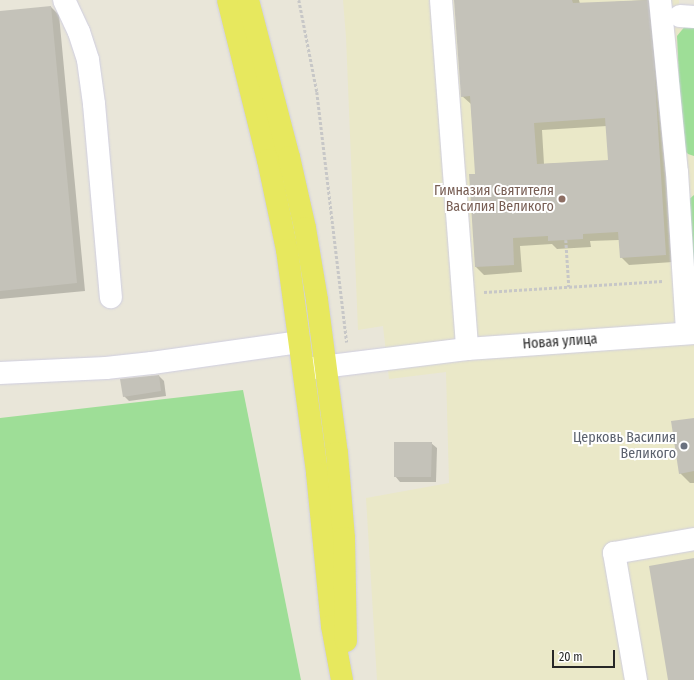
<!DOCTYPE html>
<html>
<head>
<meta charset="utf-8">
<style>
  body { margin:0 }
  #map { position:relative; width:694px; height:680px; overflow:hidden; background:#e9e6d9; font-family:"Fira Sans Condensed",sans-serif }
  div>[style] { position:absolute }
  .education>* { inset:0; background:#eae8c8 }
  .green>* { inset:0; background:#9ede97 }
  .shadow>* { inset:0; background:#0003 }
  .building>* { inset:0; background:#c4c2b9 }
  .path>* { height:2.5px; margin-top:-1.25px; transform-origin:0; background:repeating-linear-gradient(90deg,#c7c7c7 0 3px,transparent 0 5px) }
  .roads { filter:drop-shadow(0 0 1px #cfcee0) drop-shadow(0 0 1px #cfcee0) }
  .minor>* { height:22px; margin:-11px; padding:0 11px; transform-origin:11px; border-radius:11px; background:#fff }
  .major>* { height:22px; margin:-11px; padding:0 11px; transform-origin:11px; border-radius:11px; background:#e7e85e }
  .dots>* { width:11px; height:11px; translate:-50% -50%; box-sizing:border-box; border:2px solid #fff; border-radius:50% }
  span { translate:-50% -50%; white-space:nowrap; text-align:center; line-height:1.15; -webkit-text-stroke:4px #fff; paint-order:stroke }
  .education-label { font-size:14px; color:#785e54 }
  .right { translate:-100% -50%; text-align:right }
  .street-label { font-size:14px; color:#272727 }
  .worship-label { font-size:14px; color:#5b616d }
  .scale { position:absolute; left:552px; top:650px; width:63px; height:18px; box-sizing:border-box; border:2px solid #272727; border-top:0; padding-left:5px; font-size:12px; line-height:14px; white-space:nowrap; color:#272727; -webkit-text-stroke:3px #fff; paint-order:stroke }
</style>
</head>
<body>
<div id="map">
  <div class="education">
    <div style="clip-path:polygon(343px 0,679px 0,680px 16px,684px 29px,694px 30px,694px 680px,377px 680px,366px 498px,449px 483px,446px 372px,389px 379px,383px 326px,358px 330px,346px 37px)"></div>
  </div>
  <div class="green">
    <div style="clip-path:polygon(686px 25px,694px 26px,694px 156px,688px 154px,682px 148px,677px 36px)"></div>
    <div style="clip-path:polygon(694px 195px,694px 273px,687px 201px)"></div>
    <div style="clip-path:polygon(243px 390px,301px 680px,0 680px,0 418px)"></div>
  </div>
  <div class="shadow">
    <div style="clip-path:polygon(evenodd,455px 0,579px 0,580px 4px,648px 0,656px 7px,673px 262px,629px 265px,621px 257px,619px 240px,590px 241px,591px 247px,557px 249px,552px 244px,520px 246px,522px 272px,484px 275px,476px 267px,476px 175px,471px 104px,462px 96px,455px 0,607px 126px,609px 161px,544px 164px,542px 130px,607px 126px)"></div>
    <div style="clip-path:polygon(51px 7px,59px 15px,85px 291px,0 299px,0 12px)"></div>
    <div style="clip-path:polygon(159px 376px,164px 381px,166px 396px,129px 401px,124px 396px)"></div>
    <div style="clip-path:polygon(694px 419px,694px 483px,690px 483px,680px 473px)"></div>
    <div style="clip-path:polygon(431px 443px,437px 448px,436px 482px,400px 482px,395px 476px)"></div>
  </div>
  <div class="building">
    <div style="clip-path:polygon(evenodd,454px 0,572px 0,573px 3px,648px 0,654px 64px,666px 255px,620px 258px,618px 232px,583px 234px,583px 239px,548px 241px,548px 236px,513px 238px,514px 265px,475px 267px,469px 174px,475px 174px,470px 96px,461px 97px,454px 0,605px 118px,608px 160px,537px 164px,534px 123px,605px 118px)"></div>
    <div style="clip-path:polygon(51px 6px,77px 283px,0 291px,0 11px)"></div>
    <div style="clip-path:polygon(159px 375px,161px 391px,123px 397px,120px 379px)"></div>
    <div style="clip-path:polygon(694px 418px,694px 471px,679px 474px,671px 421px)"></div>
    <div style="clip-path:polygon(394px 442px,432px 442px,431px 477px,394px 477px)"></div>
    <div style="clip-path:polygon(694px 558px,694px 680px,668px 680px,649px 566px)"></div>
  </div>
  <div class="path">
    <div style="left:299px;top:0;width:94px;rotate:78.9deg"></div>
    <div style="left:317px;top:92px;width:252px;rotate:83.2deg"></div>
    <div style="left:566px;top:240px;width:47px;rotate:86.3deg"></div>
    <div style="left:484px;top:292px;width:179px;rotate:-3.5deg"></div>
  </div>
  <div class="roads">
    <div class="minor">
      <div style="left:64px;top:0;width:35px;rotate:65deg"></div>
      <div style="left:79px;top:32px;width:29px;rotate:72deg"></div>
      <div style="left:88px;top:60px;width:44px;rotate:82.2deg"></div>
      <div style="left:94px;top:104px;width:194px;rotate:85deg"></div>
      <div style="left:441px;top:0;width:350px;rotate:85.7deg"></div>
      <div style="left:660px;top:0;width:173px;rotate:84.4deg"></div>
      <div style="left:677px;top:172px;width:161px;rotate:86.4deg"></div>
      <div style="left:680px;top:16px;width:14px;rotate:4deg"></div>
      <div style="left:306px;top:369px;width:162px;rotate:-7.1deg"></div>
      <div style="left:467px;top:349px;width:228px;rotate:-4deg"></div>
      <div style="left:0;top:373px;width:106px;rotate:-2.7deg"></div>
      <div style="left:106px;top:368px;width:46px;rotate:-6.2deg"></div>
      <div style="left:152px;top:363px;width:148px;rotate:-8.1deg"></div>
      <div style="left:636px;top:680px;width:129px;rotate:-99.8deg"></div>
      <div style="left:614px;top:553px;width:81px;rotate:-9.9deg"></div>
    </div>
    <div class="major">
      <div style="left:228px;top:0;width:165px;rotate:76deg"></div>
      <div style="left:268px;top:160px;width:92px;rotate:78.1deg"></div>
      <div style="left:287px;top:250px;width:225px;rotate:82.3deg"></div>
      <div style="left:317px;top:473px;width:154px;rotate:84.4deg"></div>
      <div style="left:332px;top:626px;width:55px;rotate:79.5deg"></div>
      <div style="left:248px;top:0;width:162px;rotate:75.4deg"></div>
      <div style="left:289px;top:157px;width:73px;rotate:77.3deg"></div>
      <div style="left:305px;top:228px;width:73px;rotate:80.5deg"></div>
      <div style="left:317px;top:300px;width:154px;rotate:82.6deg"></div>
      <div style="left:337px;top:453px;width:85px;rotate:85.3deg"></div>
      <div style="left:344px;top:538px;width:103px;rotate:88.9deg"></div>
    </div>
  </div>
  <div class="dots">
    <div style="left:562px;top:199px;background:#8d6e63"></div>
    <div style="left:684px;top:446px;background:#6b7280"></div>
  </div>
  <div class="education-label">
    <span class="right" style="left:554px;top:199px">Гимназия Святителя<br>Василия Великого</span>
  </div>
  <div class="street-label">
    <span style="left:560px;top:342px;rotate:-4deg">Новая улица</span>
  </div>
  <div class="worship-label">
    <span class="right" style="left:676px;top:446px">Церковь Василия<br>Великого</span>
  </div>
  <div class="scale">20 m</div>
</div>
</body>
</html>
